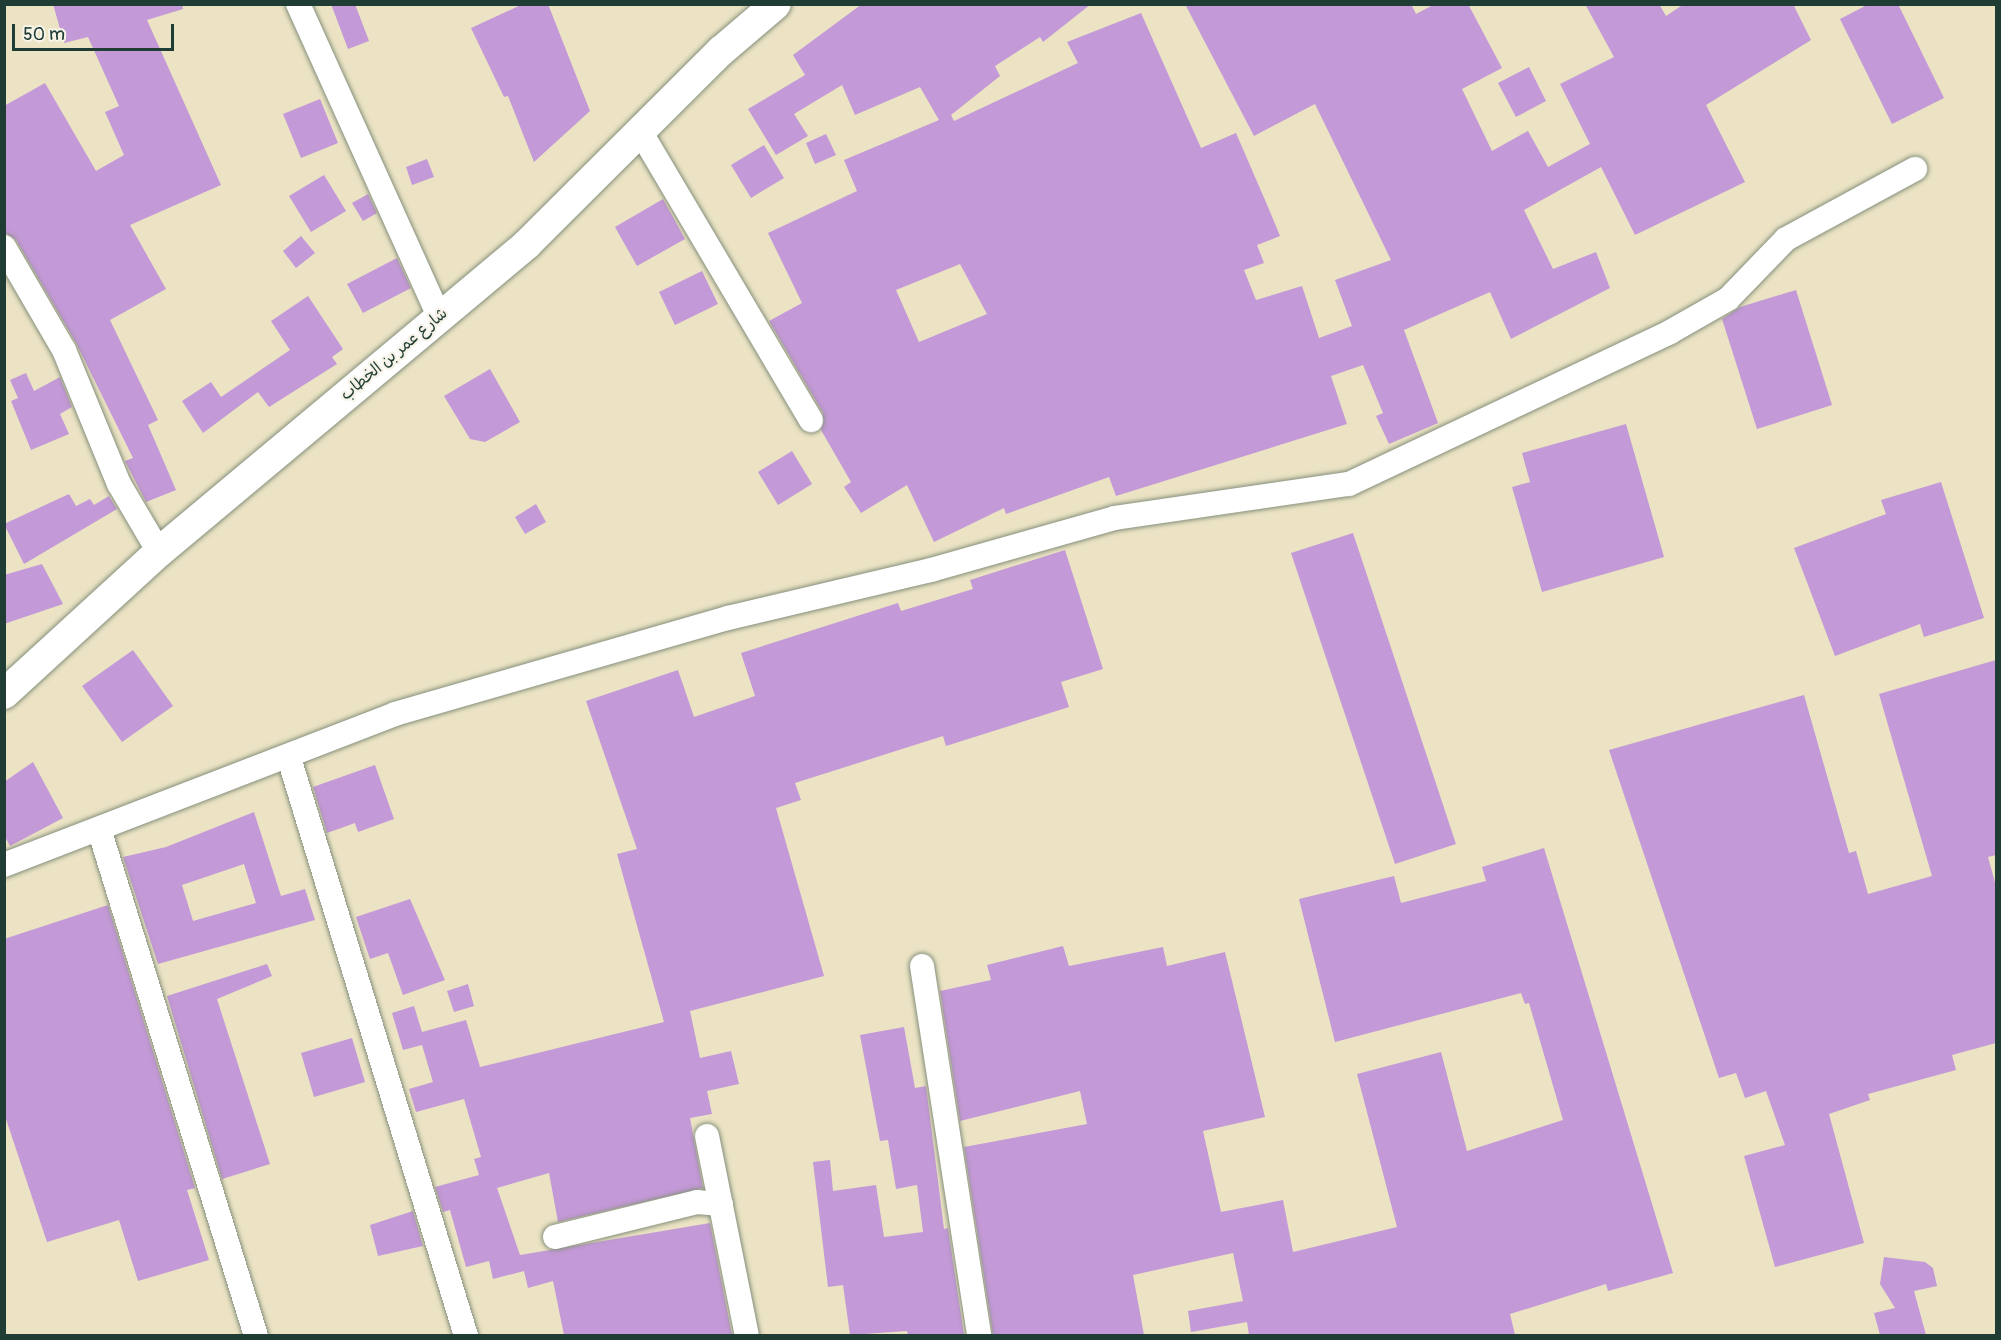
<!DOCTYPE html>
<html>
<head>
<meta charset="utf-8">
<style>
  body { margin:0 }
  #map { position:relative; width:2001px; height:1340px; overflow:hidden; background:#ebe3c4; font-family:Pangolin,"Playpen Sans Arabic",sans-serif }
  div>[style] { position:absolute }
  .building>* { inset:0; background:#c399d7 }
  .roads { filter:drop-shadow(0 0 2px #85907c) drop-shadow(0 0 2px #85907c) }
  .minor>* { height:24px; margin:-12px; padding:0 12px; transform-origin:12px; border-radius:12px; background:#fff }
  .major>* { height:30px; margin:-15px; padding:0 15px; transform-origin:15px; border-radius:15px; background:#fff }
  span { translate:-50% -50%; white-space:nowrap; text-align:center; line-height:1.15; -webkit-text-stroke:4.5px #f7f3e8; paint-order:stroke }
  .street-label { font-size:16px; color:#1f3d34 }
  .frame { position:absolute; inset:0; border:6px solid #1f3d34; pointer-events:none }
  .scale { position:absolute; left:12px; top:24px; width:162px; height:27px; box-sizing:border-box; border:3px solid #1f3d34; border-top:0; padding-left:8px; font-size:18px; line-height:21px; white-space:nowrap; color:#1f3d34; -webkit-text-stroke:4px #f7f3e8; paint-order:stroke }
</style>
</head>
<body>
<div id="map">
  <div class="building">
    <div style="clip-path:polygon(53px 4px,182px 4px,183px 9px,147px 20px,221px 185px,130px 225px,166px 289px,110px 320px,158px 420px,148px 425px,176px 490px,146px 502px,125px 461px,133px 458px,76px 343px,16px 240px,4px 232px,4px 106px,45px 83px,96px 171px,124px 155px,105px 112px,119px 106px,88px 37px,64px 43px)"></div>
    <div style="clip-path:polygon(331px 4px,355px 4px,369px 41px,348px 49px)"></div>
    <div style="clip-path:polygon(523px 4px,548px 4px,590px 111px,534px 162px,508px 96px,504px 97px,471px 28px)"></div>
    <div style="clip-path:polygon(evenodd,862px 4px,1091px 4px,1043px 42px,1040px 37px,995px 66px,1000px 76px,951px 115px,954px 121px,1078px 63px,1067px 42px,1141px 13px,1201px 148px,1236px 133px,1268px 207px,1280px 236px,1257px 245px,1264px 263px,1244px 270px,1256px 300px,1302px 286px,1319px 338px,1352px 326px,1335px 280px,1391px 260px,1315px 104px,1254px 136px,1185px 4px,1411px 4px,1416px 14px,1435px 4px,1468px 4px,1502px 68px,1462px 89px,1492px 151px,1528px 131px,1548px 167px,1590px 144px,1560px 84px,1614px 57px,1585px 4px,1659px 4px,1666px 16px,1684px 4px,1793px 4px,1811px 40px,1706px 105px,1745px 182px,1635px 235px,1601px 167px,1524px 210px,1553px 269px,1596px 252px,1610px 288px,1511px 339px,1490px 292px,1404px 330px,1438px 423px,1389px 444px,1376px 416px,1383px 413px,1363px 365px,1331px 376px,1347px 424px,1116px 496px,1109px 477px,1006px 514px,1004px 508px,934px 542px,907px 485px,861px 513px,844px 487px,851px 482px,821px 430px,823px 413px,769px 321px,802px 303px,768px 233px,857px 191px,844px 160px,939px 120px,920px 87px,855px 115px,842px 85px,794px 114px,808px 136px,776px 155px,748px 109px,805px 75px,793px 55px,862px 4px,960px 264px,987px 314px,919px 342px,896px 290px,960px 264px)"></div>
    <div style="clip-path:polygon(1869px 4px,1898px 4px,1944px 98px,1892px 124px,1840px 19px)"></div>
    <div style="clip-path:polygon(1529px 67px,1546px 101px,1516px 117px,1498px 83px)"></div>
    <div style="clip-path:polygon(320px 99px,338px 143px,301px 158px,283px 114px)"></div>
    <div style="clip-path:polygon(826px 134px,836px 155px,815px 164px,806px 143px)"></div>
    <div style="clip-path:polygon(764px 145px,784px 178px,751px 198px,731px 165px)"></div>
    <div style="clip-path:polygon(427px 159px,434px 177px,412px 185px,406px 167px)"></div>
    <div style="clip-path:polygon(324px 175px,346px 211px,311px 232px,289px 196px)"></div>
    <div style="clip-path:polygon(368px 194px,377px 213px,363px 221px,352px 203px)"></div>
    <div style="clip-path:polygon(663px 199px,685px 239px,637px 266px,615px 227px)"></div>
    <div style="clip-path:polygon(301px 236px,315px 253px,296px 268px,283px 251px)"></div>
    <div style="clip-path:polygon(397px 258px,411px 288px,363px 313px,347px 284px)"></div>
    <div style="clip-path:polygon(702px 271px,718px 304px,675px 325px,659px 292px)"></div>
    <div style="clip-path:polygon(1796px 290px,1832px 405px,1757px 429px,1722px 319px,1740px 307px)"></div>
    <div style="clip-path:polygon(308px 296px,343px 349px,332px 357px,337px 364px,269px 407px,258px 392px,203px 433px,182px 401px,211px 382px,221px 397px,290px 350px,271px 321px)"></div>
    <div style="clip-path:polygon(490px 369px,520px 422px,485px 442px,470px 439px,444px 396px)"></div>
    <div style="clip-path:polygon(26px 373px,34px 391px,60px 377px,72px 407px,60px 414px,69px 434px,31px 450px,11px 401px,18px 398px,10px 380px)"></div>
    <div style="clip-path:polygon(1626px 424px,1664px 557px,1542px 592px,1512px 487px,1530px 482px,1522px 453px)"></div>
    <div style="clip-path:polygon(792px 451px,812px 484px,778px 505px,758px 472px)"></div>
    <div style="clip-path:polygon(1941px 482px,1984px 618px,1924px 637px,1920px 624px,1835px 656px,1794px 548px,1886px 514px,1881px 500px)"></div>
    <div style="clip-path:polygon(69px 494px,76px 506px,90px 499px,94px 505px,109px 496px,117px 509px,24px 564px,4px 524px)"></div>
    <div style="clip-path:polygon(536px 504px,546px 522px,525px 534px,515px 517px)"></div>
    <div style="clip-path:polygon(1353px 533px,1456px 844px,1395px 864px,1291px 553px)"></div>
    <div style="clip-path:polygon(1065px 550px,1103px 669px,1061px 682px,1069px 707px,946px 746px,943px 736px,795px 783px,801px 800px,776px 808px,824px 976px,690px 1011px,700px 1058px,731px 1051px,739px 1084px,707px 1091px,712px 1114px,690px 1118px,703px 1188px,558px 1222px,549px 1173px,497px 1188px,520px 1255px,710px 1223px,732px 1335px,564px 1335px,553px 1281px,528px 1288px,524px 1271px,493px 1279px,489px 1261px,466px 1267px,450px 1210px,443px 1212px,435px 1187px,479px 1175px,474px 1159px,481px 1157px,464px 1099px,416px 1112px,409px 1089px,433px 1082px,422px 1045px,403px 1050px,392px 1013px,414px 1006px,422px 1032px,466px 1020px,480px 1067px,664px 1022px,617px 854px,637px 849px,586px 701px,678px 670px,694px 717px,755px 696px,741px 653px,898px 603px,901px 611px,973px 589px,970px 580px)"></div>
    <div style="clip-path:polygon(42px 564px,63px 604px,4px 624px,4px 575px)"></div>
    <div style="clip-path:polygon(133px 650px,173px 706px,122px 742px,82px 686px)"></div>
    <div style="clip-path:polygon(1996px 660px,1996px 855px,1988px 857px,1996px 886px,1996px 1043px,1952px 1055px,1956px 1070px,1868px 1094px,1870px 1100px,1829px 1114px,1864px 1243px,1775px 1267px,1744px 1156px,1785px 1145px,1766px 1091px,1745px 1098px,1736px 1073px,1719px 1078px,1609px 750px,1804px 695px,1849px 853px,1856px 851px,1868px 894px,1932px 876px,1879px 694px)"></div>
    <div style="clip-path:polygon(33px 762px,63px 818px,10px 846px,4px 835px,4px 782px)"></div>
    <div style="clip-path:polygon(375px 765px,394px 819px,358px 832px,355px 823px,327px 833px,313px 787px)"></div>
    <div style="clip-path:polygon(evenodd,254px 812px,281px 896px,305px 889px,315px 920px,158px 964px,123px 857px,166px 847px,254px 812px,244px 864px,256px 903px,193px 921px,182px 885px,244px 864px)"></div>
    <div style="clip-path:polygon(1544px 848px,1673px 1273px,1608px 1291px,1606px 1284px,1510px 1314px,1515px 1335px,1249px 1335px,1247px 1322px,1191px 1332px,1188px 1311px,1243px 1301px,1233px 1253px,1133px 1275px,1144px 1335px,993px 1335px,964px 1147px,1087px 1124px,1080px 1091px,960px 1121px,940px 991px,991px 980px,987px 965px,1063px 946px,1069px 966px,1163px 947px,1167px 966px,1225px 952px,1265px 1117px,1203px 1131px,1221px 1212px,1283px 1200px,1293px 1252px,1397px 1227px,1357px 1074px,1441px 1052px,1467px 1151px,1563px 1120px,1529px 1003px,1525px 1004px,1521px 993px,1335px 1042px,1299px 899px,1394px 876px,1401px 903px,1486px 881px,1482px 867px)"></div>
    <div style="clip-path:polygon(410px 899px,445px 980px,403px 995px,388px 953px,370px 959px,356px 917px)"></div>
    <div style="clip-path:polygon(108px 905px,195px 1188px,187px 1190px,209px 1260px,138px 1281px,119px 1220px,47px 1242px,4px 1113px,4px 939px)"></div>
    <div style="clip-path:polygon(267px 964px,272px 976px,217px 999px,270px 1164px,222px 1179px,167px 996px)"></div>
    <div style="clip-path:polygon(468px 984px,474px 1006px,454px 1012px,447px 991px)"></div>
    <div style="clip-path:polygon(904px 1027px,915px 1088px,926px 1086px,944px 1229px,948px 1228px,964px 1335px,908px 1335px,907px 1331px,850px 1335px,843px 1285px,828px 1287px,813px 1162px,830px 1160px,833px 1191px,876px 1185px,884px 1237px,923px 1232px,917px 1185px,896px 1189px,888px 1140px,880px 1141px,860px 1035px)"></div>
    <div style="clip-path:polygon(352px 1038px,365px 1082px,314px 1097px,301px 1053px)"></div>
    <div style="clip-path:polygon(413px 1211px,423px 1246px,378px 1256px,370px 1225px)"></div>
    <div style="clip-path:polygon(1884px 1257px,1925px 1262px,1933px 1268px,1937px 1286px,1914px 1291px,1926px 1335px,1880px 1335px,1874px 1313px,1895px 1308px,1880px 1284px)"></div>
  </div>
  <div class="roads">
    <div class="minor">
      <div style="left:298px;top:4px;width:342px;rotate:65.7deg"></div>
      <div style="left:640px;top:131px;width:336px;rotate:59.4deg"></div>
      <div style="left:4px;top:247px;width:119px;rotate:59.8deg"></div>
      <div style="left:64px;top:350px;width:145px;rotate:67.7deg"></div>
      <div style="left:119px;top:484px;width:79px;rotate:59.5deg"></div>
      <div style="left:289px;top:758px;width:604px;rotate:72.97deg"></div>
      <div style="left:100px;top:832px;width:528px;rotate:72.8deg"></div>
      <div style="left:4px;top:865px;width:419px;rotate:-21.1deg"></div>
      <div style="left:395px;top:714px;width:347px;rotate:-16.1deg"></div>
      <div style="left:728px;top:618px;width:209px;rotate:-13.3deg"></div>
      <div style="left:931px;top:570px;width:191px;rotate:-15.8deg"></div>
      <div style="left:1115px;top:518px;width:236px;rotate:-8.3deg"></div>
      <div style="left:1349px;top:484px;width:355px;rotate:-25.3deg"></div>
      <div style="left:1670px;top:332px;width:67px;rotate:-29.6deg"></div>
      <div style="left:1728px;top:299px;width:83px;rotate:-46deg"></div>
      <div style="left:1786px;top:239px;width:147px;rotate:-28.5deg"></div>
      <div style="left:922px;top:966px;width:374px;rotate:81.2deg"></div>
      <div style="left:707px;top:1136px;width:204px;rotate:78.7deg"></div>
      <div style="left:555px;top:1237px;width:146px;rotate:-13.8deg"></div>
      <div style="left:697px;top:1202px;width:24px;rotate:5deg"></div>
    </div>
    <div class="major">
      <div style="left:4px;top:694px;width:210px;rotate:-42.5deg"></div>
      <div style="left:159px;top:552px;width:480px;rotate:-39.9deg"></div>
      <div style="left:527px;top:244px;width:274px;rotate:-44.9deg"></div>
      <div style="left:721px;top:51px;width:72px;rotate:-40.5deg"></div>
    </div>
  </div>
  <div class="street-label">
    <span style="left:394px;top:354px;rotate:-40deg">شارع عمر بن الخطاب</span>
  </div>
  <div class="frame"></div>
  <div class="scale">50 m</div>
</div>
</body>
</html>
